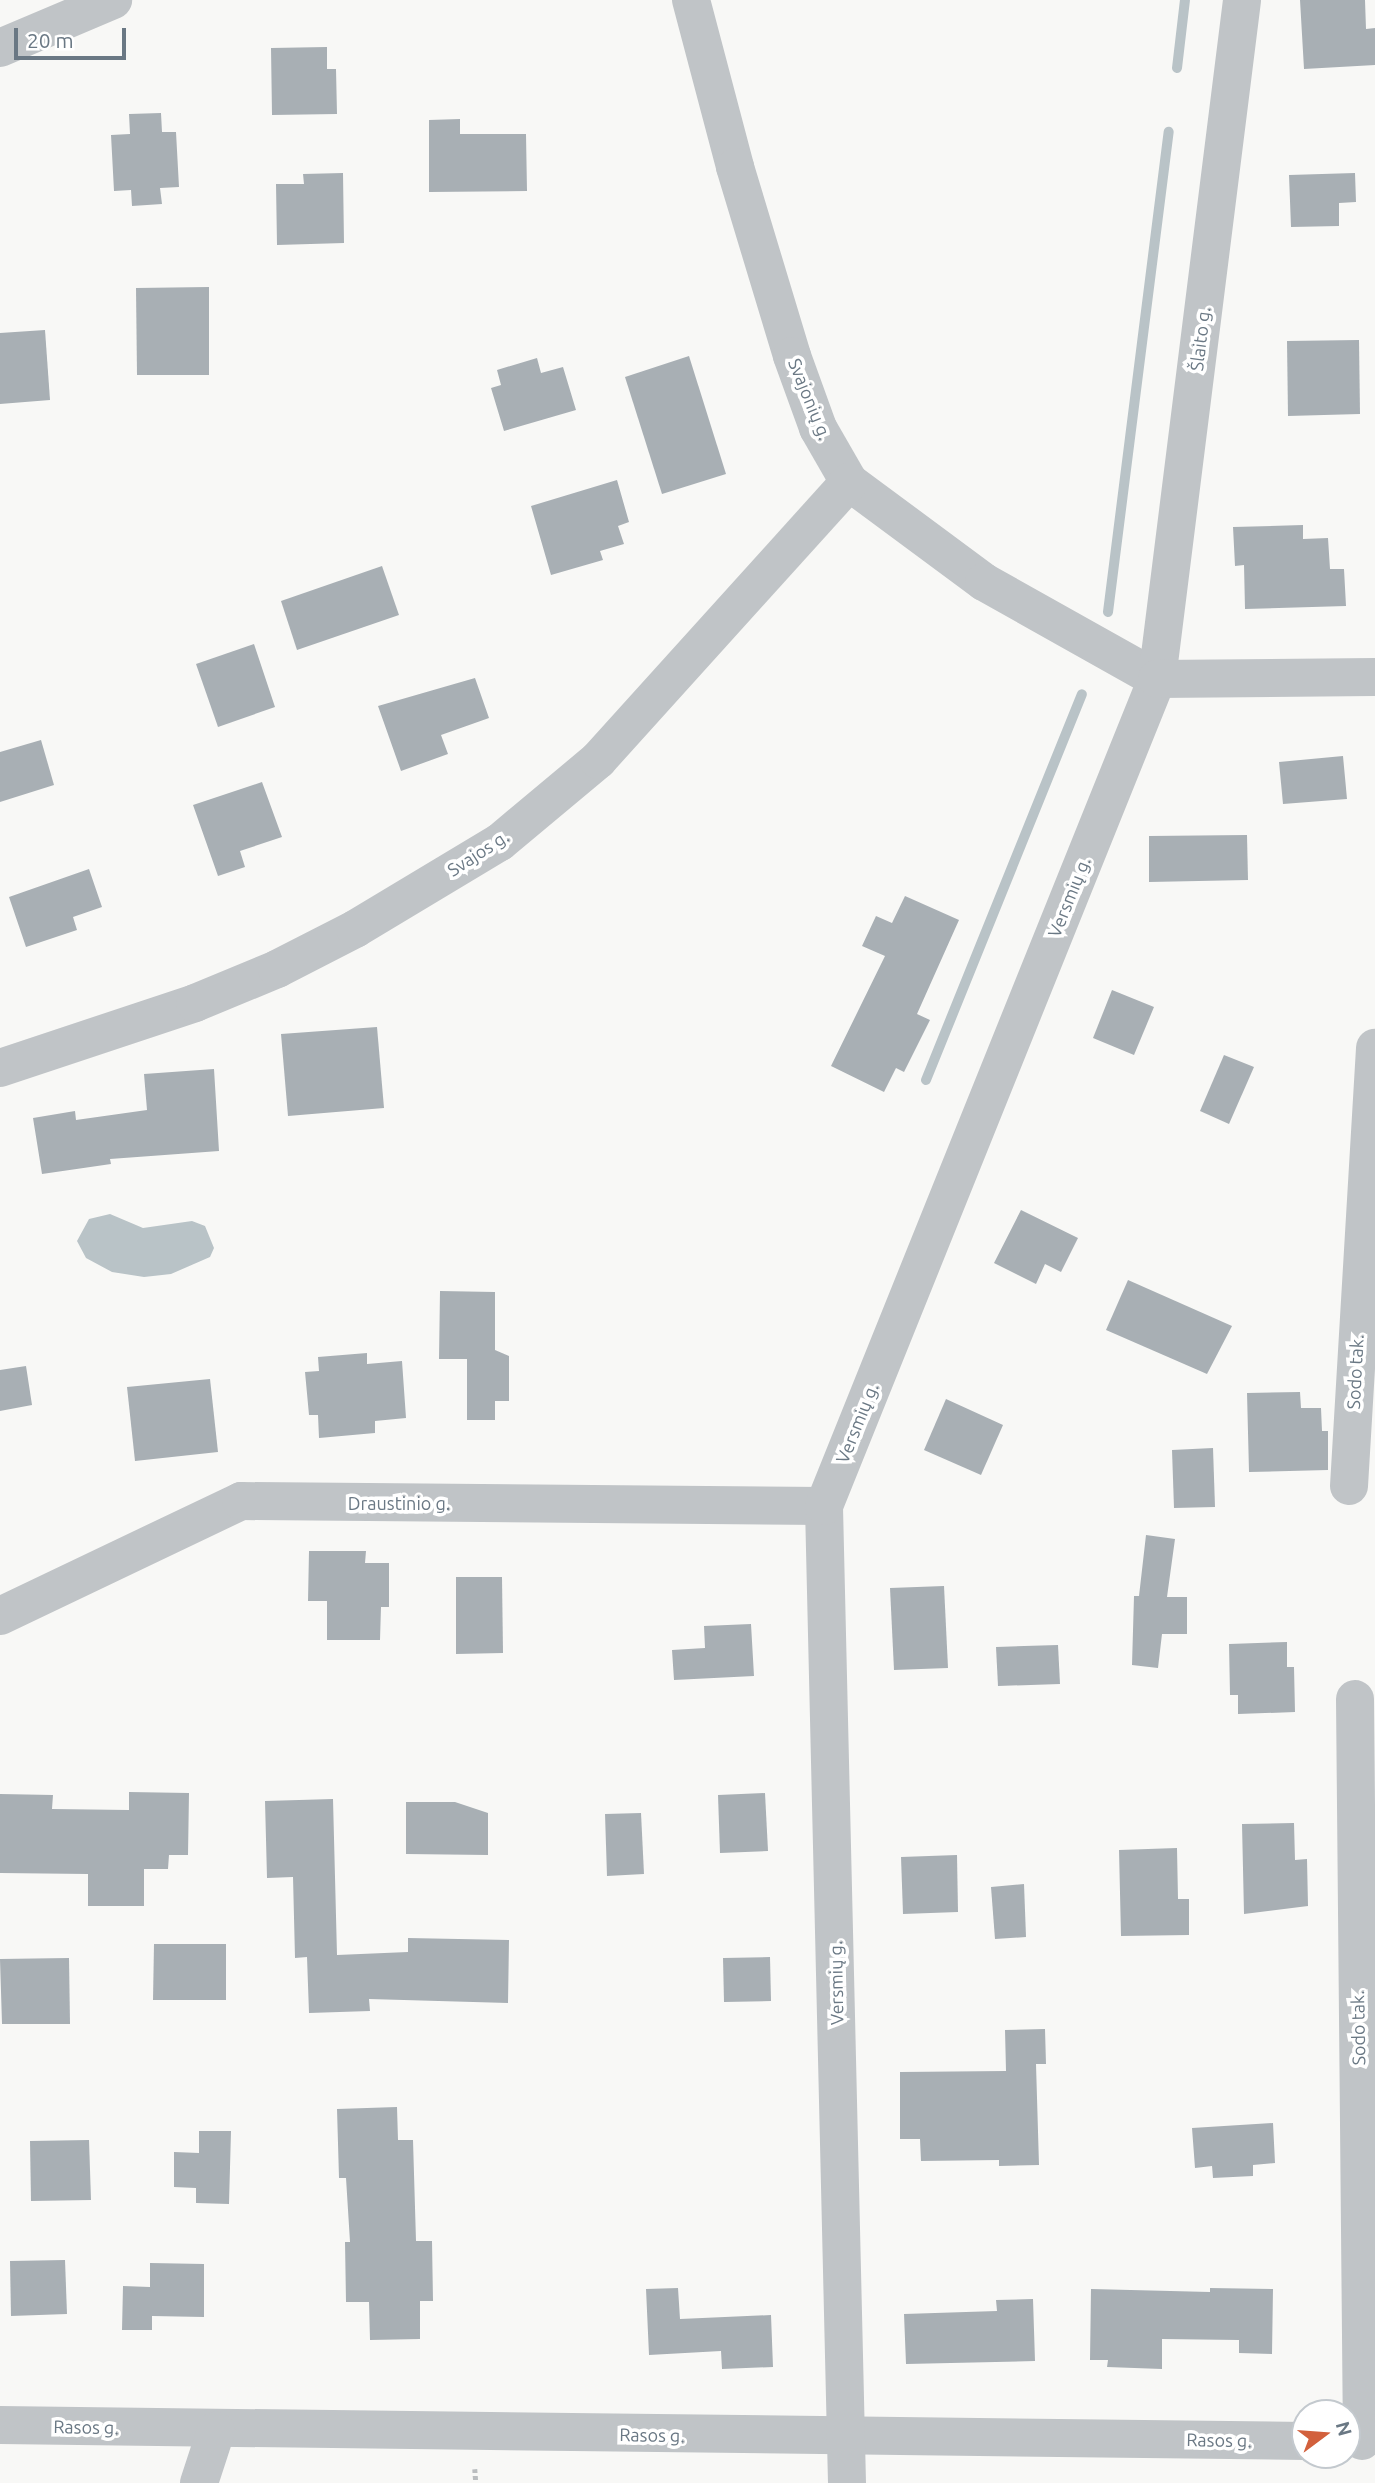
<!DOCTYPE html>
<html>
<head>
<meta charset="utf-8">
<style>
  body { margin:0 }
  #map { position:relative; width:1375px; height:2483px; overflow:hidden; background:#f8f8f6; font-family:Ubuntu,sans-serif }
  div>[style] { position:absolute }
  .water>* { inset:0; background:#b9c3c7 }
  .stream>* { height:10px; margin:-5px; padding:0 5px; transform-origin:5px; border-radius:5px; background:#b9c3c7 }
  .building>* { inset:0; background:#a8afb4 }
  .path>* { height:4.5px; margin-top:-2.25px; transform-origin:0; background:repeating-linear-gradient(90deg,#babdbf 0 3.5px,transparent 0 7px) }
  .minor>* { height:38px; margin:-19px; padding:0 19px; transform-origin:19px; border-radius:19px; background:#c0c4c7 }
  span { translate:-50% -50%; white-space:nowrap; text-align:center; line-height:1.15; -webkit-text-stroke:7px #fff; paint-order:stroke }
  .street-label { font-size:18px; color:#6a7884 }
  .north { position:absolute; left:1291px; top:2399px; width:70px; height:70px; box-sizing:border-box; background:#fff; border:2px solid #c3c9ce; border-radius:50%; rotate:74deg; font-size:19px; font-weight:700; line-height:28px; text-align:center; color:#6a7884 }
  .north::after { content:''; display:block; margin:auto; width:24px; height:32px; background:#d2603c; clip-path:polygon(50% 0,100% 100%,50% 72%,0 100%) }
  .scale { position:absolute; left:14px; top:28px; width:112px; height:32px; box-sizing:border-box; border:4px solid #6a7884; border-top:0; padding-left:9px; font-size:21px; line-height:24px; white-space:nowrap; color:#6a7884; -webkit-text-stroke:5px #fff; paint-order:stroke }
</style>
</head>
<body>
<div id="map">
  <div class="water">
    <div style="clip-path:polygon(110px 1214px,143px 1228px,192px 1221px,205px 1226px,214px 1248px,210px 1257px,171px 1274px,144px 1277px,112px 1272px,86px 1258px,77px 1241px,89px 1219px)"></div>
  </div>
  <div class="stream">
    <div style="left:1177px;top:68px;width:68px;rotate:-83.3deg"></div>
    <div style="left:1108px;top:612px;width:484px;rotate:-82.8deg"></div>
    <div style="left:926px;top:1080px;width:416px;rotate:-68deg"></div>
  </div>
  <div class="building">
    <div style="clip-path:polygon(1300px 0,1365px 0,1366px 29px,1375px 28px,1375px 65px,1304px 69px)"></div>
    <div style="clip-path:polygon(327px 47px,327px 69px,336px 69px,337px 114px,272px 115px,271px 48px)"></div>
    <div style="clip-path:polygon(161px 113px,162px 132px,176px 132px,179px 187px,160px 188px,162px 204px,132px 206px,131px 190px,114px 191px,111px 135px,130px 134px,129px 114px)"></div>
    <div style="clip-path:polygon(460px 119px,460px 134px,526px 134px,527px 191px,429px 192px,429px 120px)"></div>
    <div style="clip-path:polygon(343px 173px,344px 243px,277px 245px,276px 184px,304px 184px,303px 174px)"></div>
    <div style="clip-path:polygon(1355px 173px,1356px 202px,1339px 203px,1339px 226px,1291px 227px,1289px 175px)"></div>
    <div style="clip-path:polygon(209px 287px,209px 375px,137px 375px,136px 288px)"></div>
    <div style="clip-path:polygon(45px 330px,50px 400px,0 404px,0 333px)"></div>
    <div style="clip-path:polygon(1359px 340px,1360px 414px,1288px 416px,1287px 341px)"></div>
    <div style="clip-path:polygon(689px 356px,726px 474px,662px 494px,625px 377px)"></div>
    <div style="clip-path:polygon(537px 358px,541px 373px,563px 367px,576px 410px,504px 431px,491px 388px,501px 385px,497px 370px)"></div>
    <div style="clip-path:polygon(617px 480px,629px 522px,618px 526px,624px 544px,600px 551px,603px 560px,551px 575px,531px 506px)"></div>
    <div style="clip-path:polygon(1303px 525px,1303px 539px,1328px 538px,1330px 569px,1344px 569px,1346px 606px,1245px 609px,1244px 565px,1235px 566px,1233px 527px)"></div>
    <div style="clip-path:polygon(382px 566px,399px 615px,297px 650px,281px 601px)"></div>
    <div style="clip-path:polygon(254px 644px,275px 707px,218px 727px,196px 664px)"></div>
    <div style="clip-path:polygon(475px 678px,489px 718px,441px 735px,448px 754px,401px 771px,378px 706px)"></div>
    <div style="clip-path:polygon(41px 740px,54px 785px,0 802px,0 752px)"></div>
    <div style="clip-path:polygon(1343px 756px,1347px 799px,1283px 804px,1279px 762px)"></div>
    <div style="clip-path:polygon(262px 782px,282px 837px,240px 851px,245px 867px,218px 876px,193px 805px)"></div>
    <div style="clip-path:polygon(1247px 835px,1248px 880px,1149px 882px,1149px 836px)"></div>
    <div style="clip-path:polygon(89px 869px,102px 907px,73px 917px,77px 930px,26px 947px,9px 897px)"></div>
    <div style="clip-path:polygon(905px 896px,959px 920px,917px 1014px,930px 1020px,904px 1072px,896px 1068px,884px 1092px,831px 1066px,885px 956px,862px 946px,876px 916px,892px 923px)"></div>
    <div style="clip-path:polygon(1112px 990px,1154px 1007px,1134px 1055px,1093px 1038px)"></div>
    <div style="clip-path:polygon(377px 1027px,384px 1108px,288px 1116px,281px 1034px)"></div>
    <div style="clip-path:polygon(1224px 1055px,1254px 1067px,1229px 1124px,1200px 1111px)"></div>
    <div style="clip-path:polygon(214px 1069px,219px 1151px,110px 1159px,111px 1164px,42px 1174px,33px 1118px,75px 1111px,76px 1120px,147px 1110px,144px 1074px)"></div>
    <div style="clip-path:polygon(1021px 1210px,1078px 1238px,1061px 1272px,1045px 1264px,1036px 1284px,994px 1263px)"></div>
    <div style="clip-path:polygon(1128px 1280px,1232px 1326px,1207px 1374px,1106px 1330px)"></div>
    <div style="clip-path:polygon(440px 1291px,495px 1292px,495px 1350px,509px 1356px,509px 1401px,495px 1401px,495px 1420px,467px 1420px,467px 1359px,439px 1359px)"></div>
    <div style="clip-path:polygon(367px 1353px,367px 1364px,402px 1361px,406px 1418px,375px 1421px,375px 1433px,319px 1438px,318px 1415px,309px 1415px,305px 1372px,319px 1371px,318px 1357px)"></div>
    <div style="clip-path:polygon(26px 1366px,32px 1405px,0 1411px,0 1370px)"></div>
    <div style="clip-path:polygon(210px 1379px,218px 1452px,135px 1461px,127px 1387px)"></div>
    <div style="clip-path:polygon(1300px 1392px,1301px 1408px,1321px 1408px,1322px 1431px,1328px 1431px,1328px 1470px,1249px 1472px,1247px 1393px)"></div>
    <div style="clip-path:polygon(946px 1399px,1003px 1425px,981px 1475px,924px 1450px)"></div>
    <div style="clip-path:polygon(1213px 1448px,1215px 1507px,1174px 1508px,1172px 1450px)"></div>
    <div style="clip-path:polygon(1146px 1535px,1175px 1539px,1167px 1597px,1187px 1597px,1187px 1634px,1162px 1634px,1158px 1668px,1132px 1665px,1134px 1596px,1139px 1596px)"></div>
    <div style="clip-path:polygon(309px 1551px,366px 1551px,365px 1563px,389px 1563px,389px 1607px,381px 1607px,380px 1640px,327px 1640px,327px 1601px,308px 1601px)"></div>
    <div style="clip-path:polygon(456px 1577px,502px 1577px,503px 1653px,456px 1654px)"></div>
    <div style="clip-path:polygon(944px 1586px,948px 1668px,894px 1670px,890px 1588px)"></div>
    <div style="clip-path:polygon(751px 1624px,754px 1676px,674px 1680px,672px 1650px,705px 1648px,704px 1626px)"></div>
    <div style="clip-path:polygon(1287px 1642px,1287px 1667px,1294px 1667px,1295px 1712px,1238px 1714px,1238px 1695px,1230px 1695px,1229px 1644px)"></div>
    <div style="clip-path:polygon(1058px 1645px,1060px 1684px,998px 1686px,996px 1647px)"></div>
    <div style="clip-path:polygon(129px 1792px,189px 1793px,188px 1855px,169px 1855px,168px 1869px,144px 1869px,144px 1906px,88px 1906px,88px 1874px,0 1873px,0 1794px,53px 1795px,52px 1809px,129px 1810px)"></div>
    <div style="clip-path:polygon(765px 1793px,768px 1851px,720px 1853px,718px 1795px)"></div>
    <div style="clip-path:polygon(333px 1799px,337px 1955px,408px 1952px,408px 1938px,509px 1940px,508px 2003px,369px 1999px,370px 2011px,309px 2013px,307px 1957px,295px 1958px,293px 1877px,267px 1878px,265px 1801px)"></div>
    <div style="clip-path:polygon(406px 1802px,455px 1802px,488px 1813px,488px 1855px,406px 1854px)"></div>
    <div style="clip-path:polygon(641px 1813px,644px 1874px,607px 1876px,605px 1814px)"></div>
    <div style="clip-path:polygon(1294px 1823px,1295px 1860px,1307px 1859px,1308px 1906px,1244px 1914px,1242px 1824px)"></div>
    <div style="clip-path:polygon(1177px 1848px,1178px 1899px,1189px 1899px,1189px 1935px,1121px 1936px,1119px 1850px)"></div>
    <div style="clip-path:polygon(957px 1855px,958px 1912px,903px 1914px,901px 1857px)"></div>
    <div style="clip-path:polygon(1024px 1884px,1026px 1937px,995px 1939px,991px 1887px)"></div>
    <div style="clip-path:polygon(154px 1944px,226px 1944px,226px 2000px,153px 2000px)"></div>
    <div style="clip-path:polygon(770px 1957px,771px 2001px,724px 2002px,723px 1958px)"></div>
    <div style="clip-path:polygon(69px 1958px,70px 2024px,2px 2024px,0 1959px)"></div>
    <div style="clip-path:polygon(1045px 2029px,1046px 2064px,1036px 2064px,1039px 2165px,999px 2166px,999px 2160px,921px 2161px,920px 2139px,900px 2139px,900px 2072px,1006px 2071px,1005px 2030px)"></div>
    <div style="clip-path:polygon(397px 2107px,398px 2140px,413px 2140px,416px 2241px,432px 2241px,433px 2301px,420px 2301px,420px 2339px,370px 2340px,369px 2302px,346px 2302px,345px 2242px,350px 2242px,346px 2178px,339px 2178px,337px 2109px)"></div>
    <div style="clip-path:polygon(1273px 2123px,1275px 2163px,1253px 2165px,1253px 2176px,1213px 2178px,1212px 2166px,1195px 2168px,1192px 2128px)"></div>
    <div style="clip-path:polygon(199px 2131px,231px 2131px,229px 2204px,196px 2203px,196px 2188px,174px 2187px,174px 2152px,199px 2153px)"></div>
    <div style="clip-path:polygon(89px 2140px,91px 2200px,31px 2201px,30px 2141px)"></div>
    <div style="clip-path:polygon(65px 2260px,67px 2314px,11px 2316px,10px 2261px)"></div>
    <div style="clip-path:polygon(150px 2263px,204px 2264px,204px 2317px,152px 2316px,152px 2330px,122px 2330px,123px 2286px,150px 2287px)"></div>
    <div style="clip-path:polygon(678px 2288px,680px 2319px,771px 2315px,773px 2367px,722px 2369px,721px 2351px,649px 2355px,646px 2289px)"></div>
    <div style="clip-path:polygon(1210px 2288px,1273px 2289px,1272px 2354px,1239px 2353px,1239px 2340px,1162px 2339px,1162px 2369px,1107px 2367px,1108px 2360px,1090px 2360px,1091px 2289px,1210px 2292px)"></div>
    <div style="clip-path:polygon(1033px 2299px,1035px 2361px,906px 2364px,904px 2314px,997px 2311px,996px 2300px)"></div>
  </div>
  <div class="path">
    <div style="left:475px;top:2469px;width:14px;rotate:86deg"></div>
  </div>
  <div class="minor">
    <div style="left:691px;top:0;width:173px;rotate:75.2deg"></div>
    <div style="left:735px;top:167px;width:197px;rotate:73.2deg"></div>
    <div style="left:792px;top:356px;width:77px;rotate:70.1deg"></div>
    <div style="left:818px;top:428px;width:62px;rotate:60.1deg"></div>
    <div style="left:849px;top:482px;width:168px;rotate:36.5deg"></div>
    <div style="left:984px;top:582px;width:198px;rotate:29.3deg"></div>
    <div style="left:1157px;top:679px;width:684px;rotate:-82.86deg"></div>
    <div style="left:0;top:48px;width:123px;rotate:-23deg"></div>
    <div style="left:0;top:1068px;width:206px;rotate:-18.4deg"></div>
    <div style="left:195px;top:1003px;width:89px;rotate:-22.5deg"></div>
    <div style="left:277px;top:969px;width:88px;rotate:-27.1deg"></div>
    <div style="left:355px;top:929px;width:169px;rotate:-31deg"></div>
    <div style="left:500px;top:842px;width:128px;rotate:-39.9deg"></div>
    <div style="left:598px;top:760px;width:375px;rotate:-47.9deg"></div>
    <div style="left:1349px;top:1486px;width:439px;rotate:-86.6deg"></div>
    <div style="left:0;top:1616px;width:267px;rotate:-25.5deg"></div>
    <div style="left:241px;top:1501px;width:583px;rotate:0.49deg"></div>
    <div style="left:1355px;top:1699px;width:742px;rotate:89.46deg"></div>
    <div style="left:0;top:2425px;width:1305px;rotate:0.7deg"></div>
    <div style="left:199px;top:2483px;width:55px;rotate:-71.9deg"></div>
    <div style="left:847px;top:2483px;width:977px;rotate:-91.35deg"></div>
    <div style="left:824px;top:1506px;width:892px;rotate:-68.07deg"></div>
    <div style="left:1157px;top:679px;width:218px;rotate:-0.5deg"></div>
  </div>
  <div class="street-label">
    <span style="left:1200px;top:339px;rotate:-83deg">Šlaito g.</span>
    <span style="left:810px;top:399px;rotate:68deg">Svajonių g.</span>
    <span style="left:478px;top:853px;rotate:-33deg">Svajos g.</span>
    <span style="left:1069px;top:897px;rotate:-68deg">Versmių g.</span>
    <span style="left:1355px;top:1372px;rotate:-87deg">Sodo tak.</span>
    <span style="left:857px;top:1423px;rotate:-68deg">Versmių g.</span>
    <span style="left:399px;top:1503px">Draustinio g.</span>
    <span style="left:836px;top:1983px;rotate:-91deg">Versmių g.</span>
    <span style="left:1358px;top:2028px;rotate:-91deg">Sodo tak.</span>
    <span style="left:86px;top:2427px;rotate:1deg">Rasos g.</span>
    <span style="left:652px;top:2435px;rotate:1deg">Rasos g.</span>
    <span style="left:1219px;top:2440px;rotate:1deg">Rasos g.</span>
  </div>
  <div class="north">N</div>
  <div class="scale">20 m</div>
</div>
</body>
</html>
